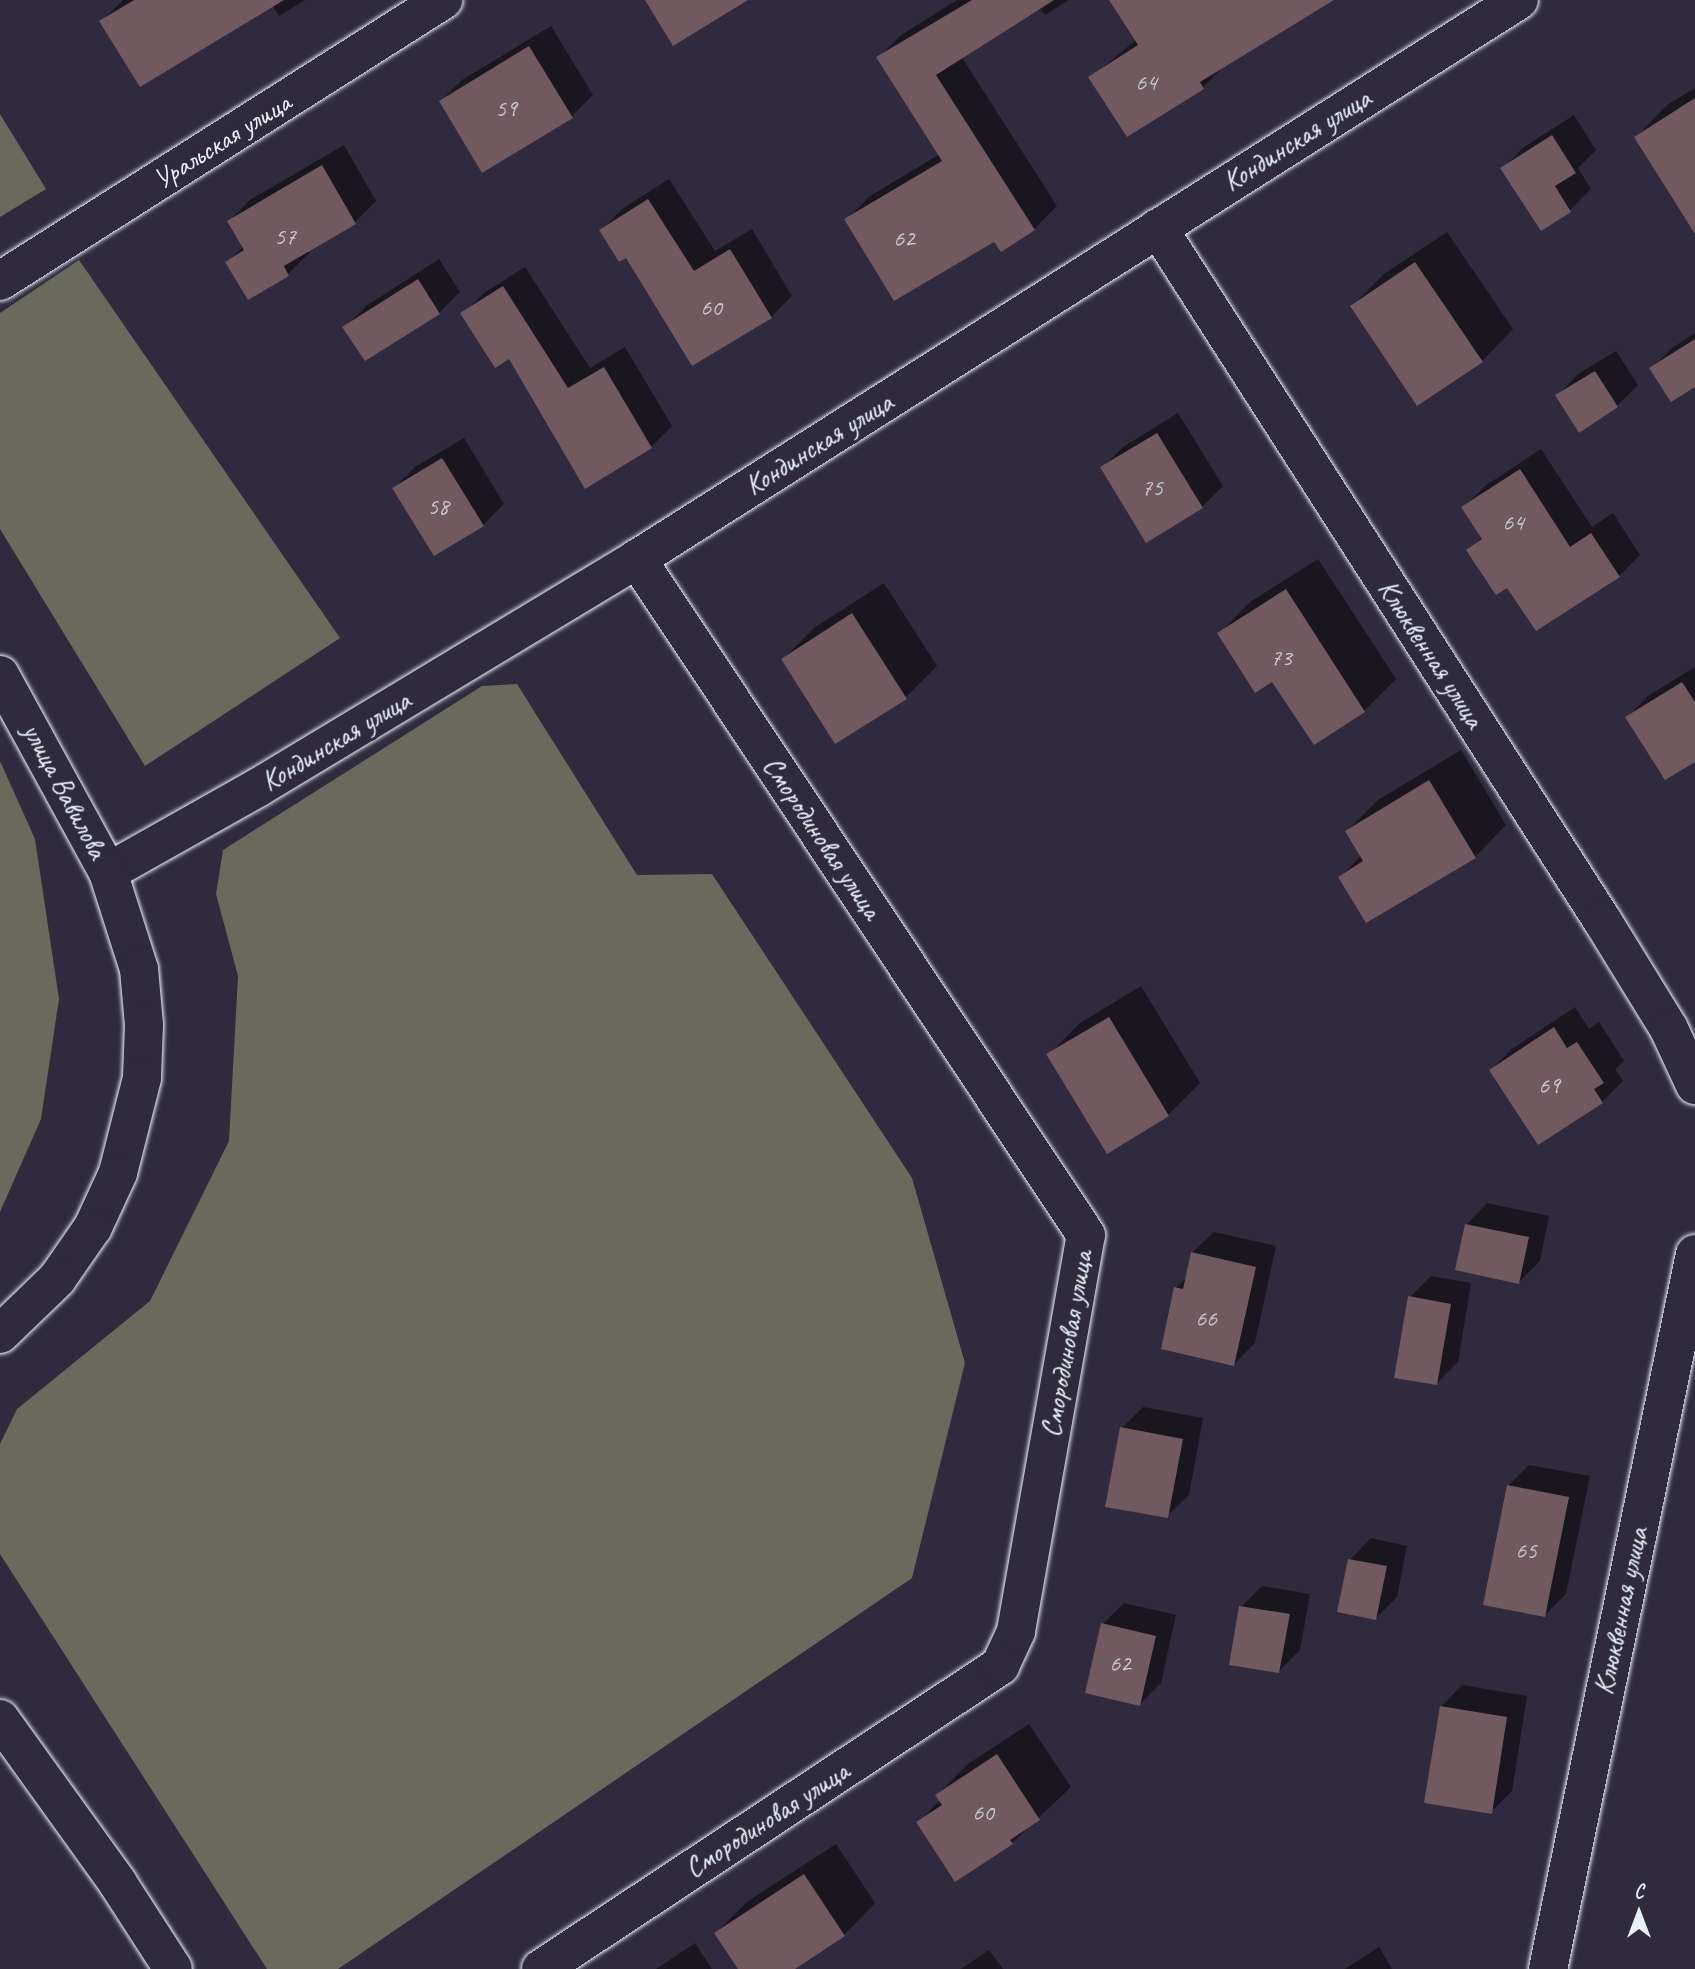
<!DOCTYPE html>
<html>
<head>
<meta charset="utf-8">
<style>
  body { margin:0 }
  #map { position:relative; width:1695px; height:1969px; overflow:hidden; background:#2f2a3d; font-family:Caveat,sans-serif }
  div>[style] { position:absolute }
  .green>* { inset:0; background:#696a5b }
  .shadow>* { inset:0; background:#0007 }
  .building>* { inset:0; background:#70595f }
  .roads { filter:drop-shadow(0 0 2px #e8f1f8) drop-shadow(0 0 2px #e8f1f8) }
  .minor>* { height:38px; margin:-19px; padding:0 19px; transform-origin:19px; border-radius:19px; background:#2f2a3d }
  .tertiary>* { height:38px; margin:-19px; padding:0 19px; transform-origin:19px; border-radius:19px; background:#2f2a3d }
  span { translate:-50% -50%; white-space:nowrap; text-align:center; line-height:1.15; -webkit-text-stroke:6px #2f2a3d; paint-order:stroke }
  .number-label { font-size:24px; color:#cacbd2 }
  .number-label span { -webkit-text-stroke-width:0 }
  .street-label { font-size:28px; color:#e8f1f8 }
  .north { position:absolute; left:1604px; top:1878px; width:70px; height:70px; -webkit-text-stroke:5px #2f2a3d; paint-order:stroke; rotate:0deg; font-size:19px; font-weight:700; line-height:28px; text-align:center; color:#e8f1f8 }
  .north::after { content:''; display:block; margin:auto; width:24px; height:32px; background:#e8f1f8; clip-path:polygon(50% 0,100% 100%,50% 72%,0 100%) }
</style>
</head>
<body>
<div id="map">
  <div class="green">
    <div style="clip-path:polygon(0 114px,46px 189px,0 217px)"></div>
    <div style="clip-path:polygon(79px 260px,340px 638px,145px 766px,0 529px,0 313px)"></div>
    <div style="clip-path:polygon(517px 684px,637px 875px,712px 874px,912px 1178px,965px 1363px,912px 1578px,338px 1969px,267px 1969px,0 1554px,0 1444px,17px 1409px,150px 1301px,229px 1141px,238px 976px,216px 894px,223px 850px,482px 686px)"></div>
    <div style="clip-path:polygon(0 761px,35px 839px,59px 999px,41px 1119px,0 1212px)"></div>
  </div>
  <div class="shadow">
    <div style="clip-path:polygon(123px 0,305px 0,279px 16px,269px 0,102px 21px)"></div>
    <div style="clip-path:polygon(957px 0,1069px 0,1045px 15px,1039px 7px,961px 56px,1057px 206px,1034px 229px,995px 240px,847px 219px,870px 196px,940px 154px,878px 58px,901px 35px)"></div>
    <div style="clip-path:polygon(1111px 0,1330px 0,1225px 65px,1203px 87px,1091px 77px,1136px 40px)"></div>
    <div style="clip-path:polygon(551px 26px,593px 95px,572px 116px,441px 101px,462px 80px)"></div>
    <div style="clip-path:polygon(1695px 88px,1695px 224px,1636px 137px,1667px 105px)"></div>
    <div style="clip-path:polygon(1574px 115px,1596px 150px,1578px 168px,1591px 189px,1570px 210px,1541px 228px,1503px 168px,1524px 147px)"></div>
    <div style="clip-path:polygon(344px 145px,376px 201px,355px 222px,307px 250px,309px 253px,288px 274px,248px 298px,227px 262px,244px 246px,229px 221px,250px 200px)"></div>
    <div style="clip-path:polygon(669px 179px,715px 251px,752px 229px,792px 296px,771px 317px,627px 255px,601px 230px,622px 209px)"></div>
    <div style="clip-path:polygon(1447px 232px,1513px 329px,1482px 361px,1352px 306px,1384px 274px)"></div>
    <div style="clip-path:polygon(439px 259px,460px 292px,439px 313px,345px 327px,366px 306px)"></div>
    <div style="clip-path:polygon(525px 267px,590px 368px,625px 347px,672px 426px,651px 447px,509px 356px,463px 314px,484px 293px)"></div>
    <div style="clip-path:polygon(1695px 333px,1695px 385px,1651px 369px,1672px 348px)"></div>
    <div style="clip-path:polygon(1616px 351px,1638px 385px,1617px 406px,1557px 396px,1578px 374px)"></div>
    <div style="clip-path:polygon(1178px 413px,1223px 486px,1202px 507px,1102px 468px,1123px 447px)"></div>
    <div style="clip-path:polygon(464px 438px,504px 504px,483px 525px,394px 488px,415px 467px)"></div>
    <div style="clip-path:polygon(1541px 449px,1592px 527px,1613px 513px,1640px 555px,1619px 576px,1508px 585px,1469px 550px,1483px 536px,1464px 507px,1485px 486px)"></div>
    <div style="clip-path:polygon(1318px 559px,1396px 679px,1364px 711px,1314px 743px,1273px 679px,1219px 634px,1250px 602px)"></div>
    <div style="clip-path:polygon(884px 583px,937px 666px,906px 697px,835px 742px,783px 659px,814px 628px)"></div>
    <div style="clip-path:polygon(1695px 667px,1695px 760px,1627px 717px,1648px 696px)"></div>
    <div style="clip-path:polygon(1461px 750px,1506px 825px,1475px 857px,1340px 877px,1362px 855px,1347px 831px,1378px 800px)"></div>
    <div style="clip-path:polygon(1141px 986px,1200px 1083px,1168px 1115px,1049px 1054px,1080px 1023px)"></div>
    <div style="clip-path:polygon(1575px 1007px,1589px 1029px,1599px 1022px,1624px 1061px,1615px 1069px,1623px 1081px,1602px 1102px,1491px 1070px,1512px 1049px)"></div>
    <div style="clip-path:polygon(1487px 1203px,1549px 1216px,1540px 1261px,1519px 1282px,1466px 1225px)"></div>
    <div style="clip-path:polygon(1214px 1232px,1276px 1246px,1255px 1343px,1234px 1364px,1176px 1288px,1187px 1277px,1192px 1253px)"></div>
    <div style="clip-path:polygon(1431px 1276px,1471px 1283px,1458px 1362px,1437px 1383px,1410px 1297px)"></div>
    <div style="clip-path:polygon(1143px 1407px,1203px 1418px,1189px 1495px,1167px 1516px,1122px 1428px)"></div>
    <div style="clip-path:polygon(1529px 1465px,1590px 1476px,1566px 1594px,1545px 1615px,1508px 1486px)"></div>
    <div style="clip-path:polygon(1371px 1538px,1407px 1546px,1397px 1597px,1376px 1618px,1350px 1560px)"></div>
    <div style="clip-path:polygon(1262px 1586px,1310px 1594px,1300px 1650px,1279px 1671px,1241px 1607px)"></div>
    <div style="clip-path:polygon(1124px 1603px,1176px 1615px,1161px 1683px,1140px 1704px,1103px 1624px)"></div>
    <div style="clip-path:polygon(1462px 1685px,1527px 1696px,1512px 1791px,1491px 1812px,1441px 1707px)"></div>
    <div style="clip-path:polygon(1029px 1724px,1071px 1787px,1012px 1843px,956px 1879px,918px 1823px,940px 1800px,937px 1795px,968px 1764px)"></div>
    <div style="clip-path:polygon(836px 1844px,875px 1903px,844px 1935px,792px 1969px,740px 1969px,716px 1933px,748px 1901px)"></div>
    <div style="clip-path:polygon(695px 1943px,712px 1969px,656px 1969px)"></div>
    <div style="clip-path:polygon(1379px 1947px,1392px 1969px,1345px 1969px)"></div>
    <div style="clip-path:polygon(989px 1950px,1003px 1969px,961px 1969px)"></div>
  </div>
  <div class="building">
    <div style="clip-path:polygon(134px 0,284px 0,140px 87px,99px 21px)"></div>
    <div style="clip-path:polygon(645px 0,748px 0,673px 46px)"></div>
    <div style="clip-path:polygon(972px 0,1054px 0,936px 75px,1035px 230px,1001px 252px,994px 242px,894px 301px,844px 219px,942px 161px,876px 57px)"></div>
    <div style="clip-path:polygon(1109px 0,1334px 0,1200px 82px,1204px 89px,1127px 137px,1088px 77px,1138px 45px)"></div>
    <div style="clip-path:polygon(529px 46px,573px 118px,482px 173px,439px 101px)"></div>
    <div style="clip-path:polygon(1695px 98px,1695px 234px,1634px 137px)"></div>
    <div style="clip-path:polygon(1552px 135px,1576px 173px,1555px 186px,1571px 212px,1541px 231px,1500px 168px)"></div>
    <div style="clip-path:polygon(322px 165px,356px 224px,284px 266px,289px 276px,248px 300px,225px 262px,244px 250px,227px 221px)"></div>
    <div style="clip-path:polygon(648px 199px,694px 271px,730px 249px,772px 318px,692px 366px,626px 258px,619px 262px,599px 230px)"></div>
    <div style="clip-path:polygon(1415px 262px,1483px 362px,1417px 406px,1350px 306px)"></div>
    <div style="clip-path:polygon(418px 279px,440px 314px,365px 361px,342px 327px)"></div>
    <div style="clip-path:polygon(503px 286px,568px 388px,604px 367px,652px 448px,585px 489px,509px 359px,495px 368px,460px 313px)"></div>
    <div style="clip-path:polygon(1695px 339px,1695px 387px,1671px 402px,1649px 368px)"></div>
    <div style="clip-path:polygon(1595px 371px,1618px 407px,1579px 433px,1555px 395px)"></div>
    <div style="clip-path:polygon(1157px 433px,1203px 508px,1146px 543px,1100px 467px)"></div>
    <div style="clip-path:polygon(442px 458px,484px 526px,434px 556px,392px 488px)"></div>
    <div style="clip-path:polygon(1520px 469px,1570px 547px,1591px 533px,1620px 577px,1536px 631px,1507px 588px,1496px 595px,1466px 550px,1482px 539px,1461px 507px)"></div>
    <div style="clip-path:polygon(1286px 589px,1365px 712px,1314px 745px,1272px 682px,1255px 693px,1217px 633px)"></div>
    <div style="clip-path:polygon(852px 613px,907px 699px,835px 744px,781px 659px)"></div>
    <div style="clip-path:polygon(1682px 682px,1695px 702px,1695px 762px,1665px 780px,1625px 717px)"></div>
    <div style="clip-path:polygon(1429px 780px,1476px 858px,1366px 923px,1338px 877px,1363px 861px,1345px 831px)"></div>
    <div style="clip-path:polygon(1109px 1017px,1169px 1116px,1107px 1154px,1046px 1054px)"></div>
    <div style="clip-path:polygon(1554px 1027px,1567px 1048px,1577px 1042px,1604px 1083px,1594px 1089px,1603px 1103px,1538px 1145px,1489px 1070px)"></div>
    <div style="clip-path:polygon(1465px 1224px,1529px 1237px,1519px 1284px,1455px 1270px)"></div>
    <div style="clip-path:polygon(1191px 1252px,1256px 1267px,1234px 1366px,1161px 1349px,1174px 1287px,1183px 1289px)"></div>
    <div style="clip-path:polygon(1408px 1296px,1451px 1304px,1437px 1385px,1394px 1378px)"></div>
    <div style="clip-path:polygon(1120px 1427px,1183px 1439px,1168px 1518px,1105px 1507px)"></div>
    <div style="clip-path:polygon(1507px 1485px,1569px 1497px,1545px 1617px,1483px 1605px)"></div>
    <div style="clip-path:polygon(1348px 1559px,1387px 1566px,1376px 1620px,1337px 1612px)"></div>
    <div style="clip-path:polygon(1239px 1606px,1290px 1614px,1279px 1673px,1229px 1665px)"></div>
    <div style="clip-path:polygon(1101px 1623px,1156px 1636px,1140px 1706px,1085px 1693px)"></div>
    <div style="clip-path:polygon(1440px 1706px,1507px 1717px,1492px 1814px,1424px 1803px)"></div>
    <div style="clip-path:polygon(997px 1754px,1040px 1820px,1010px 1840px,1013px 1844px,955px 1882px,916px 1822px,942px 1805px,935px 1795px)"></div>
    <div style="clip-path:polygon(804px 1874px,845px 1936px,795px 1969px,738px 1969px,714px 1933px)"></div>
  </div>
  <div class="roads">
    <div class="minor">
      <div style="left:1158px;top:228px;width:822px;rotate:57.32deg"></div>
      <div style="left:1602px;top:920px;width:128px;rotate:58.4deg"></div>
      <div style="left:1669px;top:1029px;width:62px;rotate:65.1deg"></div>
      <div style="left:0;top:281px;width:525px;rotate:-32.39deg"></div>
      <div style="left:108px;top:872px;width:173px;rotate:-29.4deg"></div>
      <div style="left:259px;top:787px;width:441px;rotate:-31.1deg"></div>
      <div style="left:637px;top:559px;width:1044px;rotate:-32.37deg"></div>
      <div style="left:0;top:1719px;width:201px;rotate:54.3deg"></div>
      <div style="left:117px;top:1882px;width:103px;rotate:57.2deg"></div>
      <div style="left:541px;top:1969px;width:550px;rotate:-33.43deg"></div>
      <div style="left:1000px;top:1666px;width:38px;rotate:-65deg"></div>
      <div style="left:1016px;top:1631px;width:402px;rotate:-80deg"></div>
      <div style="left:1086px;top:1235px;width:812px;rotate:-123.59deg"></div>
      <div style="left:1548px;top:1969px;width:730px;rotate:-78.38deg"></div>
    </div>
    <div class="tertiary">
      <div style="left:0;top:675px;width:225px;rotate:61.3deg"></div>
      <div style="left:108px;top:872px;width:102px;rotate:72.3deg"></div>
      <div style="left:139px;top:969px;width:56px;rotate:84.9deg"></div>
      <div style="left:144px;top:1025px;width:53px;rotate:92.2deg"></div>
      <div style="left:142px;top:1078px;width:98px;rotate:104.2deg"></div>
      <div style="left:118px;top:1173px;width:60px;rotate:114.8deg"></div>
      <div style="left:93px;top:1227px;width:63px;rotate:124.7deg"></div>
      <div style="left:57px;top:1279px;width:79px;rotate:136deg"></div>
    </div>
  </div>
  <div class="number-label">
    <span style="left:1146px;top:83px">64</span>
    <span style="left:506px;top:109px">59</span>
    <span style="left:285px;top:237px">57</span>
    <span style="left:904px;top:239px">62</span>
    <span style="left:711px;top:308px">60</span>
    <span style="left:1152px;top:488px">75</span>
    <span style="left:438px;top:507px">58</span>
    <span style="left:1513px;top:523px">64</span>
    <span style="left:1281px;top:658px">73</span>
    <span style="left:1549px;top:1086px">69</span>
    <span style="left:1206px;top:1319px">66</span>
    <span style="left:1526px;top:1551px">65</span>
    <span style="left:1120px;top:1664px">62</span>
    <span style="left:983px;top:1813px">60</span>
  </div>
  <div class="street-label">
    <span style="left:1297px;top:140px;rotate:-32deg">Кондинская улица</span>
    <span style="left:222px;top:141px;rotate:-32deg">Уральская улица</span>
    <span style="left:819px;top:444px;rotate:-32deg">Кондинская улица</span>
    <span style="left:1431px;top:654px;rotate:57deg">Клюквенная улица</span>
    <span style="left:336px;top:741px;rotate:-31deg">Кондинская улица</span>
    <span style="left:65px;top:791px;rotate:62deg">улица Вавилова</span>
    <span style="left:822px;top:838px;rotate:56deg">Смородиновая улица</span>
    <span style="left:1067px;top:1344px;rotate:-80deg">Смородиновая улица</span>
    <span style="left:1621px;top:1611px;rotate:-78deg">Клюквенная улица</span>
    <span style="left:767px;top:1820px;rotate:-33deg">Смородиновая улица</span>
  </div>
  <div class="north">С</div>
</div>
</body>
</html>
